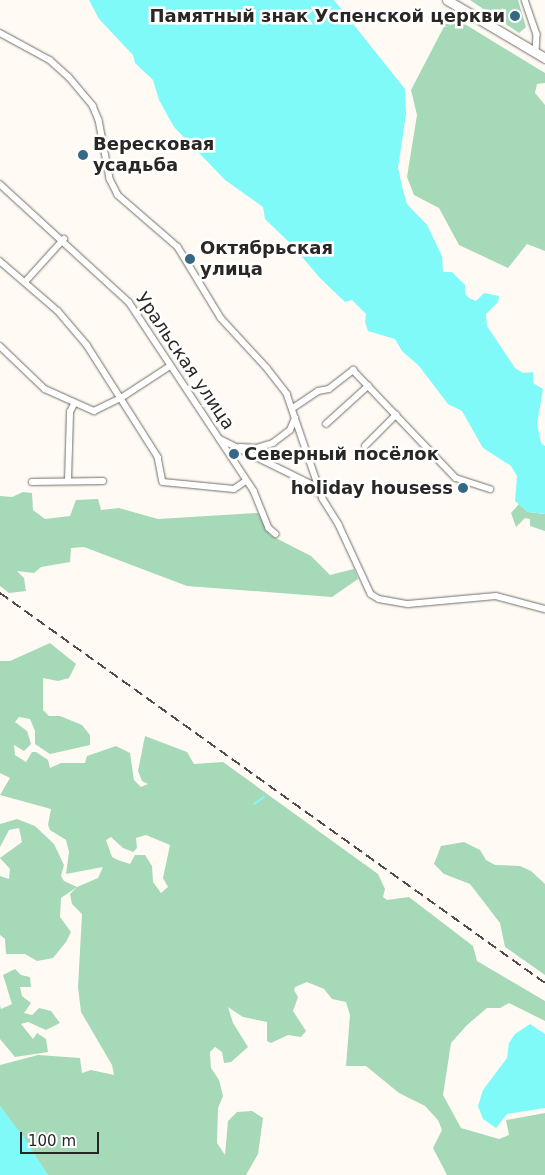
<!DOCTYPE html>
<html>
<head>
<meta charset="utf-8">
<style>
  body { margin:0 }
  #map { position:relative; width:545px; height:1175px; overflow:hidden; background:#fffaf4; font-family:"DejaVu Sans",sans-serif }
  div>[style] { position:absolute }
  .green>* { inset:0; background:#a5d9b8 }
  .water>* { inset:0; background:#80f9f9 }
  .stream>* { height:2px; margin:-1px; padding:0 1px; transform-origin:1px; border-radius:1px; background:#80f9f9 }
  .roads { filter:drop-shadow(0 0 1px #726e68) drop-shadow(0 0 1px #726e68) }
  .street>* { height:5.5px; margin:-2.75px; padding:0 2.75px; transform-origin:2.75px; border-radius:2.75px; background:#fff }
  .primary>* { height:9px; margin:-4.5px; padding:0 4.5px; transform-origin:4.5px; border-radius:4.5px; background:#fff }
  .rail>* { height:2px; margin-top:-1px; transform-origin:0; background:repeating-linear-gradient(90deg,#504d4b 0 10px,transparent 0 15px) }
  .dots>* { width:14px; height:14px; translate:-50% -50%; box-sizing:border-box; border:2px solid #fff; border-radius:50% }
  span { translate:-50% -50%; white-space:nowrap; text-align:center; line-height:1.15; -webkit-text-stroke:5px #fff; paint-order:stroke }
  .poi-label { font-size:18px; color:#292725; font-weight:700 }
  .right { translate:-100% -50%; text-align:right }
  .left { translate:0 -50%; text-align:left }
  .street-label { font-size:18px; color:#292725 }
  .scale { position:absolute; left:20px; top:1132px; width:79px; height:22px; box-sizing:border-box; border:2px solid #292725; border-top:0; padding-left:6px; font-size:15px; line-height:18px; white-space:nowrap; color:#292725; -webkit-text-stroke:4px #fff; paint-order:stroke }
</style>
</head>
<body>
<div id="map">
  <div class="green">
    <div style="clip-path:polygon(470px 0,518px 0,526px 27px,519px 33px)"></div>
    <div style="clip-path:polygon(450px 15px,545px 73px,545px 83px,537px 84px,535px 93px,545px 105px,545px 251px,527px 244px,508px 268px,459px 245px,439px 208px,414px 195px,407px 177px,417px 115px,411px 90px)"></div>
    <div style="clip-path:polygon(23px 492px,32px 493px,33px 510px,45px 519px,70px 516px,76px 500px,98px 499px,101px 510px,119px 508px,158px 519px,258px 513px,270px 535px,311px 556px,330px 575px,354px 569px,358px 579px,332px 597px,187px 586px,84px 547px,71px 548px,70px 562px,41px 567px,34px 573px,17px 571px,24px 578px,26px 591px,9px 593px,0 586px,0 496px,12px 497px)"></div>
    <div style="clip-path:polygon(519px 504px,528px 512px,545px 514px,545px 531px,530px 526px,530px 519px,525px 518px,516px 527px,511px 513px)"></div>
    <div style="clip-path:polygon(evenodd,50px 643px,76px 664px,69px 678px,58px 681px,43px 678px,43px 710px,49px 716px,60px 716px,82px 725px,90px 735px,90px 745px,50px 754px,35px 744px,35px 731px,30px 719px,19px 717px,15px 722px,27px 731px,31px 744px,24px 751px,14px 745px,15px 755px,26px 762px,32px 752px,36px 752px,48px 760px,50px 768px,61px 763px,85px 763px,87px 756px,116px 746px,130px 753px,134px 780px,141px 787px,148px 784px,142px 781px,138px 771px,145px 736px,187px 752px,194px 764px,223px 762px,378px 874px,385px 889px,383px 897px,387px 900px,409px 897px,473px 946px,477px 961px,545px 1001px,545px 1021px,509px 1003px,500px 1008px,487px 1008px,467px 1025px,451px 1043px,443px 1095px,461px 1128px,499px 1139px,509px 1135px,506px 1120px,545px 1113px,545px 1175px,447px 1175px,433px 1148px,442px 1130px,438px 1120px,425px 1106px,399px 1093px,366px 1066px,346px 1066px,350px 1015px,346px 1002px,332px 999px,324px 989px,307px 982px,295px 987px,294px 990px,298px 997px,293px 1011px,306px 1031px,301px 1037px,288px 1035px,271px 1043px,267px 1041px,267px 1022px,243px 1017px,228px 1007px,233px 1023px,248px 1047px,231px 1062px,224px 1063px,222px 1052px,215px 1047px,210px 1052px,211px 1068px,219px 1080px,223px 1096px,218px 1108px,217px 1143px,225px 1155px,228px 1121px,237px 1112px,252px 1111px,263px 1118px,258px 1154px,246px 1175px,48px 1175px,0 1106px,0 1065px,38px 1055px,80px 1058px,82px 1073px,91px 1070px,114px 1075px,112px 1065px,81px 1012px,78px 987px,82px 914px,72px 904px,70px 894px,77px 887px,61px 898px,60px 917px,71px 932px,66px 942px,53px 958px,37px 961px,25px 954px,6px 954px,5px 939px,0 935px,0 876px,9px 879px,10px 869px,0 858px,22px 842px,19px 828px,9px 830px,0 847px,0 824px,17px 819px,35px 826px,54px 844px,64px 865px,61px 876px,64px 881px,77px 887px,98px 878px,103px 867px,66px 874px,69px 852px,66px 840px,50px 830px,48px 825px,51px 809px,0 795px,10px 778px,0 773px,0 661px,10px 661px,50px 643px,146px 835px,170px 845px,163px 878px,168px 887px,161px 893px,153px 882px,152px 866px,145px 855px,135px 855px,130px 864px,118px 860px,112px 857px,106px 840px,111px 837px,123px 848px,133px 852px,137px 848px,136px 838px,146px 835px)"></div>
    <div style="clip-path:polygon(464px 842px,480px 850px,486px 860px,495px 865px,520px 866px,531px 871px,545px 884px,545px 975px,505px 947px,500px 923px,470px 884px,444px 874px,434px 864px,441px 846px)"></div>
    <div style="clip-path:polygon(15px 969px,21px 975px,30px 977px,31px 987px,20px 987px,22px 996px,31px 1003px,24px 1013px,32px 1015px,39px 1008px,51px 1011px,60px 1023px,46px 1030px,28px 1022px,21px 1024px,33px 1039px,37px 1033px,46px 1039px,48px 1052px,15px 1057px,0 1039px,0 1005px,1px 1009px,12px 1004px,3px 975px)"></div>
  </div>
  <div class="water">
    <div style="clip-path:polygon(89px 0,334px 0,405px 89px,406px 114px,398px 168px,402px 186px,407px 204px,427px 225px,442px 256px,443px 272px,452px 272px,465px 285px,465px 294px,469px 298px,476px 301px,484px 293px,499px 296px,498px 302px,486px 314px,487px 326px,515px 368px,523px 373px,533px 372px,533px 383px,543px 389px,537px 424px,541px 443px,545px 446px,545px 514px,528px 512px,515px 501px,517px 476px,511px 466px,483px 448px,462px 411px,448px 404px,419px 366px,402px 351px,395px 339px,368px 331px,365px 322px,366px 314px,352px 300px,345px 302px,320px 278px,292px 245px,265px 219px,263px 207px,225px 180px,174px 127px,159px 100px,153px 80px,135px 63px,133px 55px,99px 19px)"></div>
    <div style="clip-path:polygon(530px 1024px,545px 1034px,545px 1108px,507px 1114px,496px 1128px,483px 1119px,478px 1106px,483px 1090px,507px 1058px,509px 1043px,515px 1034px)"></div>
    <div style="clip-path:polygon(0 1106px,23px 1136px,48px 1175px,0 1175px)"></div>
  </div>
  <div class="stream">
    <div style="left:254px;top:804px;width:12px;rotate:-35deg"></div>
  </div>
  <div class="roads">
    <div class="street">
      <div style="left:525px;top:0;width:36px;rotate:71deg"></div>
      <div style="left:537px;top:34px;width:18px;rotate:93deg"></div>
      <div style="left:0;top:33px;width:57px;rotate:28.4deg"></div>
      <div style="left:50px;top:60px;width:25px;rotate:42deg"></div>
      <div style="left:69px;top:77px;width:38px;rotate:50deg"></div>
      <div style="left:93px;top:106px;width:15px;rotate:67deg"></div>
      <div style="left:99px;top:120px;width:60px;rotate:79.4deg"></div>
      <div style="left:110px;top:179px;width:18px;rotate:63deg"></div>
      <div style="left:118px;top:195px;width:79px;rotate:40.9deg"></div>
      <div style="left:178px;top:247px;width:83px;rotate:58.8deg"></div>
      <div style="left:221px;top:318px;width:68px;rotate:47.4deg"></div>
      <div style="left:267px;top:368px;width:33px;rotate:52deg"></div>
      <div style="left:287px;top:394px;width:111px;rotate:71.1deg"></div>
      <div style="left:323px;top:499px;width:31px;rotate:58deg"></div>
      <div style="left:339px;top:525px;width:76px;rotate:65.1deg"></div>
      <div style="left:371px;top:594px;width:9px;rotate:32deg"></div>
      <div style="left:379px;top:599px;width:29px;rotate:10deg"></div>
      <div style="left:408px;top:604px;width:88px;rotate:-5.2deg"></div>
      <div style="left:496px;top:596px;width:51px;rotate:14.9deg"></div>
      <div style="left:0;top:184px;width:175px;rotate:42.5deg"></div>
      <div style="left:129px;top:302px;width:227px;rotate:56.5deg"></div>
      <div style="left:254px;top:491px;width:40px;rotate:68deg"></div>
      <div style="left:269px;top:528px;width:9px;rotate:41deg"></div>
      <div style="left:0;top:261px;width:77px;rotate:40.8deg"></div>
      <div style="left:58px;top:311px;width:45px;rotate:49.5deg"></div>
      <div style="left:87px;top:345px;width:133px;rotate:57.6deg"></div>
      <div style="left:158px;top:457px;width:25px;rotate:79deg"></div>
      <div style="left:163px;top:482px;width:71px;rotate:5.6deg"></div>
      <div style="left:234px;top:489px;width:14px;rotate:-34deg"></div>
      <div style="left:25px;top:282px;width:58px;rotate:-47.8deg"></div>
      <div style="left:0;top:346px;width:62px;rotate:43.7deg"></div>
      <div style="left:45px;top:389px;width:54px;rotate:24.2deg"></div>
      <div style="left:94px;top:411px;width:30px;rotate:-26deg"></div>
      <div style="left:121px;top:398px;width:59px;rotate:-33.1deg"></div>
      <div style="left:293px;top:408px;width:30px;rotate:-34deg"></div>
      <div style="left:318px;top:391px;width:11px;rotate:-10deg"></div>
      <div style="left:329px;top:389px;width:31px;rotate:-38deg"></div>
      <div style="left:353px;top:370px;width:149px;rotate:46.4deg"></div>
      <div style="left:456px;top:478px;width:36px;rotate:18deg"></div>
      <div style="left:326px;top:424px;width:57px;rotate:-42.1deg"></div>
      <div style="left:220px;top:439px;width:102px;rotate:26.3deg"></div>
      <div style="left:311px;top:484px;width:11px;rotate:52deg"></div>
      <div style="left:365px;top:446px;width:44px;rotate:-45deg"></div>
      <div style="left:240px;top:447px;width:17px;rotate:3deg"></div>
      <div style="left:257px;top:448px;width:17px;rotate:-17deg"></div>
      <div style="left:273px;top:443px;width:21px;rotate:-37deg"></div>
      <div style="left:290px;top:430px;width:13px;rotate:-67deg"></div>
      <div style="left:68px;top:481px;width:69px;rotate:-88.3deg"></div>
      <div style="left:70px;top:412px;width:9px;rotate:-63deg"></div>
      <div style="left:32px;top:482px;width:71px;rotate:-0.8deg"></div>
    </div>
    <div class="primary">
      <div style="left:447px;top:0;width:114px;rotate:30.6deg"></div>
    </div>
  </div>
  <div class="rail">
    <div style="left:0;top:593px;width:670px;rotate:35.59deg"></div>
  </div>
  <div class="dots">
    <div style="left:515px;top:16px;background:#356885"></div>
    <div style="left:83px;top:155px;background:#356885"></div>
    <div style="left:190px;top:259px;background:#356885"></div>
    <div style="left:234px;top:454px;background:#356885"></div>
    <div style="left:463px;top:488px;background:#356885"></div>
  </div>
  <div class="poi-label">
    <span class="right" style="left:505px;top:16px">Памятный знак Успенской церкви</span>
    <span class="left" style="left:93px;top:155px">Вересковая<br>усадьба</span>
    <span class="left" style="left:200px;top:259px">Октябрьская<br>улица</span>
    <span class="left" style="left:244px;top:454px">Северный посёлок</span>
    <span class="right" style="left:453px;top:488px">holiday housess</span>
  </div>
  <div class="street-label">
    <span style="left:185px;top:361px;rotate:56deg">Уральская улица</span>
  </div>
  <div class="scale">100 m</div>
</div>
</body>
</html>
